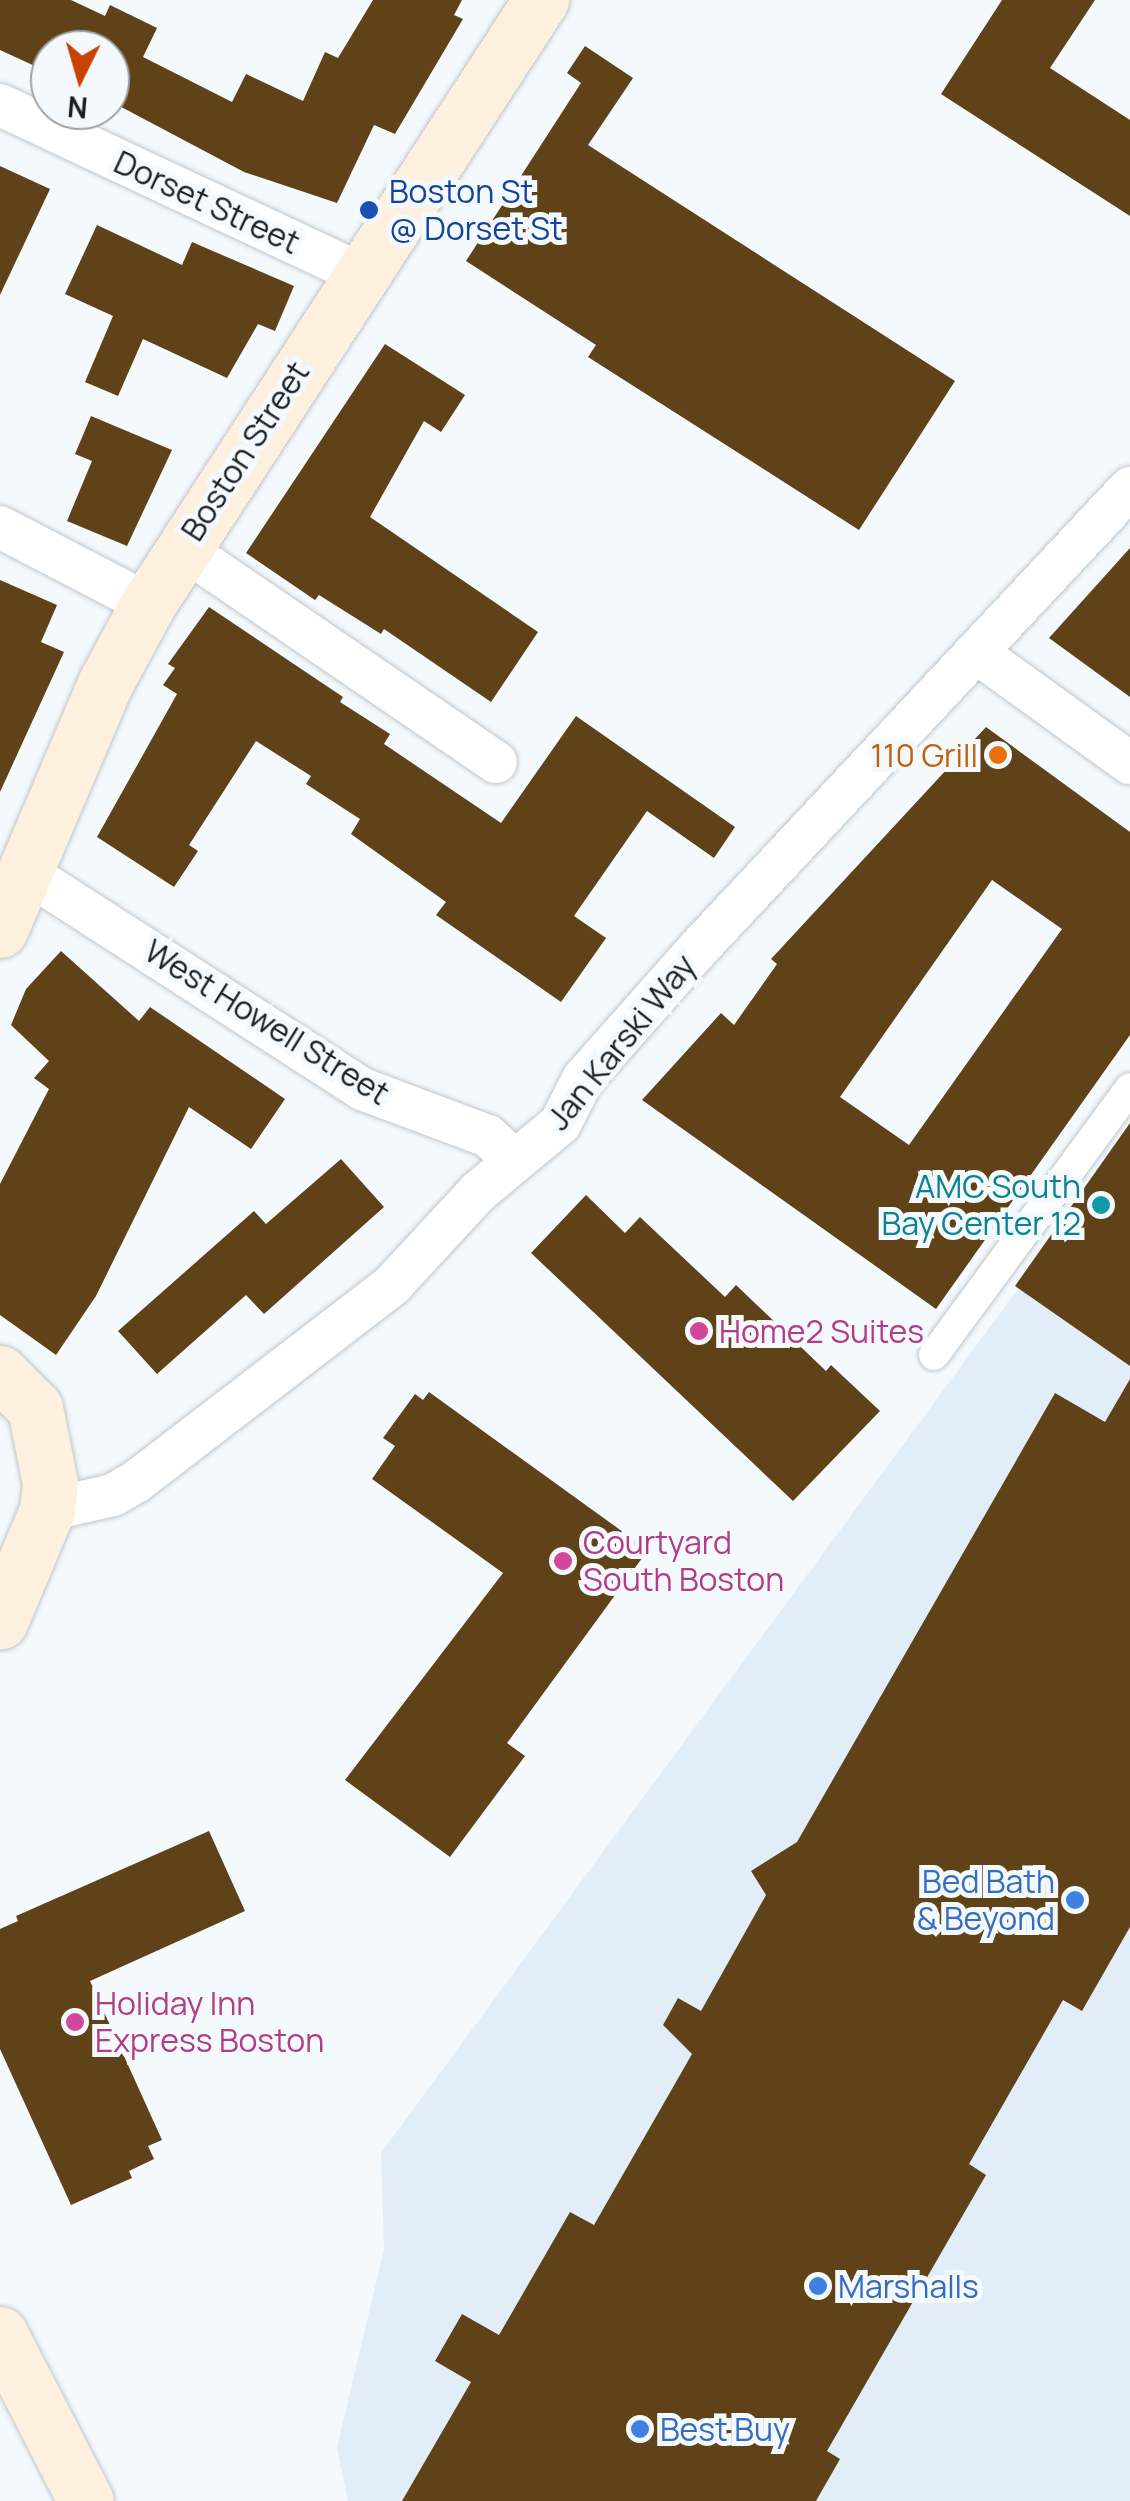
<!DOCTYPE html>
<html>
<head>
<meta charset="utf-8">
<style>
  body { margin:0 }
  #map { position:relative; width:1130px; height:2501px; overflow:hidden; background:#f3f9fd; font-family:Manrope,sans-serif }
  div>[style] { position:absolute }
  .built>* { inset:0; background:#e1eef7 }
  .building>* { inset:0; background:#604219 }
  .roads { filter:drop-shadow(0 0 2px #c0c6ca) drop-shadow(0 0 2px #c0c6ca) }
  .pedestrian>* { height:30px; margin:-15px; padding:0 15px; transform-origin:15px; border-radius:15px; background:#fff }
  .minor>* { height:42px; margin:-21px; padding:0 21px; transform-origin:21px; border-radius:21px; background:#fff }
  .secondary>* { height:55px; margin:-27.5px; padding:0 27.5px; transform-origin:27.5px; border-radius:27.5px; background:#fdf0df }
  .dots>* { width:28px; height:28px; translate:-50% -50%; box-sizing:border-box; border:5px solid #f3f9fd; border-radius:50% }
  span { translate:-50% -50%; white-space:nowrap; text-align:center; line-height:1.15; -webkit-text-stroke:10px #f3f9fd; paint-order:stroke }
  .transit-label { font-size:32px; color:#164399 }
  .left { translate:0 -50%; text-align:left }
  .street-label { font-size:32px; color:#1d1f21 }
  .food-label { font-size:32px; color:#c56008 }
  .right { translate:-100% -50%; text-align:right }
  .culture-label { font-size:32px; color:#0d838f }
  .hotel-label { font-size:32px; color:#b23c85 }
  .shop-label { font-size:32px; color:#366cbe }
  .north { position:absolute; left:30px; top:30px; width:100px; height:100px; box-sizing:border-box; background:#f3f9fd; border:2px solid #9da2a5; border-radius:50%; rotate:185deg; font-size:28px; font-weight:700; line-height:40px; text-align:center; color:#1d1f21 }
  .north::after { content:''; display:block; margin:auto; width:35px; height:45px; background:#c84200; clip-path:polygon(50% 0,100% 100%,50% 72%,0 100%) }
</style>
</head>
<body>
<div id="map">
  <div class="built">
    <div style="clip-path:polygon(1130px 1137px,1130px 2501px,348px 2501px,337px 2448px,384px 2249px,381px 2153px)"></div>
  </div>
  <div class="building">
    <div style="clip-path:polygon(0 0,71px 0,105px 16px,110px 5px,157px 28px,143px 57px,232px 102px,246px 74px,303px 101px,325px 52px,338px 58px,373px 0,462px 0,454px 15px,463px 19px,395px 134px,374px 125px,337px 203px,244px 172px,110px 101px,110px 50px,50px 50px,50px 73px,0 50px)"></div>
    <div style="clip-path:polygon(1002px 0,1095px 0,1050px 68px,1130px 120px,1130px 216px,941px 94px)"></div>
    <div style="clip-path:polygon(585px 46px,633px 78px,588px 145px,955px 381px,859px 530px,588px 357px,596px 345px,466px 261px,581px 83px,567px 73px)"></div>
    <div style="clip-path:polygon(0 166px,50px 189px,0 295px)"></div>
    <div style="clip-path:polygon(97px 225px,182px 265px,192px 242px,294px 286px,275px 331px,258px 324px,227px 378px,143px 339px,118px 396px,85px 382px,113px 316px,65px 294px)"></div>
    <div style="clip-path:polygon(385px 344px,465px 395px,441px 432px,424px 421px,370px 517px,538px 632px,491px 702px,384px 629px,381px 634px,319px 595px,315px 600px,246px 553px)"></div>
    <div style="clip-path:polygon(91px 416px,172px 450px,127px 546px,67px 521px,92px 461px,75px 454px)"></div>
    <div style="clip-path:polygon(1130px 548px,1130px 697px,1049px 638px)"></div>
    <div style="clip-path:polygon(0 580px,57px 605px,41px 642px,64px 652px,0 792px)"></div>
    <div style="clip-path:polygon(209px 607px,343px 697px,340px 702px,390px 734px,384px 744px,501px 823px,576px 716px,735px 827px,714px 858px,647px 811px,574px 916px,606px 938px,561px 1002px,436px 915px,446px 902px,351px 834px,360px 819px,306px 784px,311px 776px,256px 741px,189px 845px,198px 851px,174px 887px,97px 837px,177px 694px,163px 685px,175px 668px,168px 664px)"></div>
    <div style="clip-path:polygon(evenodd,986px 727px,1130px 832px,1130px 1035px,936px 1309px,642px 1100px,721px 1013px,734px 1025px,777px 964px,771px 959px,986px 727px,992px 880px,1062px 929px,909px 1145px,840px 1097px,992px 880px)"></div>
    <div style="clip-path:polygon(61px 951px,139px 1021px,150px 1007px,285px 1099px,251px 1149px,189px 1107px,96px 1296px,56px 1355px,0 1315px,0 1184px,49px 1089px,34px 1078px,49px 1061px,11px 1025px,26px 989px)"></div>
    <div style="clip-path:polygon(1130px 1123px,1130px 1366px,1015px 1286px)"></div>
    <div style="clip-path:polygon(341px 1159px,384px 1207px,264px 1314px,246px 1295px,157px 1374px,118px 1331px,254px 1211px,266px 1224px)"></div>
    <div style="clip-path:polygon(586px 1195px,625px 1233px,640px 1217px,725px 1297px,736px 1285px,826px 1371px,831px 1365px,880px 1411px,793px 1501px,531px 1253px)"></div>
    <div style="clip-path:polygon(1130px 1379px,1130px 1927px,1082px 2011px,1063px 2000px,969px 2164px,986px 2175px,827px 2451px,840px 2459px,816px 2501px,402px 2501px,471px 2382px,435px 2361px,462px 2314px,499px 2335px,570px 2212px,594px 2225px,692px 2054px,663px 2025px,678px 1998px,701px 2011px,766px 1895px,751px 1871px,797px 1842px,1055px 1393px,1105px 1422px)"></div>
    <div style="clip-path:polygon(429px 1392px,648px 1550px,507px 1743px,525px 1756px,450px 1857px,345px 1780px,503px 1573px,372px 1479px,395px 1446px,383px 1438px,415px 1394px,423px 1400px)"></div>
    <div style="clip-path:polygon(209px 1831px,245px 1911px,90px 1981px,162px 2140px,148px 2146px,154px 2159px,129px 2171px,132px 2178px,71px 2205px,0 2049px,0 1929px,18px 1921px,16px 1916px)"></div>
  </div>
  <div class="roads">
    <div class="pedestrian">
      <div style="left:934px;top:1355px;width:331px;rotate:-53.7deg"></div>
    </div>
    <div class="minor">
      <div style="left:0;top:105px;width:396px;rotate:25.1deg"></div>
      <div style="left:0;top:527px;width:167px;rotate:27.5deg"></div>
      <div style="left:182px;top:548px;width:380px;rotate:34.3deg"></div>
      <div style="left:980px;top:655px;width:185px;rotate:35.8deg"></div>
      <div style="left:24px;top:871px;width:402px;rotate:32.8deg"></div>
      <div style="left:362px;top:1089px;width:134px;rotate:20.5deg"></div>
      <div style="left:488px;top:1136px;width:34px;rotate:43deg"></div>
      <div style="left:47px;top:1510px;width:68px;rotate:-12.8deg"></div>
      <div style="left:113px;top:1495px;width:28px;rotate:-30deg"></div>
      <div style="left:137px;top:1481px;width:322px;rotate:-37.5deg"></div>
      <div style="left:392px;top:1285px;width:127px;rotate:-47.2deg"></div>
      <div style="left:478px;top:1192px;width:107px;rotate:-39.7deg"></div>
      <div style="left:560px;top:1124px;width:51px;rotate:-62.9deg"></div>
      <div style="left:583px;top:1079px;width:174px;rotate:-48.5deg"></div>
      <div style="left:698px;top:949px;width:632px;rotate:-46.86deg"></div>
    </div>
    <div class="secondary">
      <div style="left:0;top:930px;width:270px;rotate:-66.9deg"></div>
      <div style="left:106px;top:682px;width:89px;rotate:-61.7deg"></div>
      <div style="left:148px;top:604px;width:721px;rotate:-56.95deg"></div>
      <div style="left:0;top:1373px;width:49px;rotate:45deg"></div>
      <div style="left:35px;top:1408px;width:76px;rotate:78.7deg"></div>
      <div style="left:50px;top:1483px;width:27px;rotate:96deg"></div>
      <div style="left:47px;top:1510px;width:121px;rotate:112.8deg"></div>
      <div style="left:0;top:2334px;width:188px;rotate:62.8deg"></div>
    </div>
  </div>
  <div class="dots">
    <div style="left:369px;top:210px;background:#1a4fb4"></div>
    <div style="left:998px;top:755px;background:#e8710a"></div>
    <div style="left:1101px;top:1205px;background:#0f9aa8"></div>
    <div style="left:699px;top:1331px;background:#d1479c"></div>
    <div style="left:563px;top:1561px;background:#d1479c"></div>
    <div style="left:1075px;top:1900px;background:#3f7fe0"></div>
    <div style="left:75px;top:2022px;background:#d1479c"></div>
    <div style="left:818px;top:2286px;background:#3f7fe0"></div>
    <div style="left:640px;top:2429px;background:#3f7fe0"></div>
  </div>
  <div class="transit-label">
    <span class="left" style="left:389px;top:210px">Boston St<br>@ Dorset St</span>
  </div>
  <div class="street-label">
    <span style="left:207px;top:202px;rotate:25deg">Dorset Street</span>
    <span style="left:245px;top:451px;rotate:-57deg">Boston Street</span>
    <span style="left:267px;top:1022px;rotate:32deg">West Howell Street</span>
    <span style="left:621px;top:1042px;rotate:-51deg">Jan Karski Way</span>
  </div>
  <div class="food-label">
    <span class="right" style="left:978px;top:755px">110 Grill</span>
  </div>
  <div class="culture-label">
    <span class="right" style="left:1081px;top:1205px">AMC South<br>Bay Center 12</span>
  </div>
  <div class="hotel-label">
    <span class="left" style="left:719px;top:1331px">Home2 Suites</span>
    <span class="left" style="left:583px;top:1561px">Courtyard<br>South Boston</span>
    <span class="left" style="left:95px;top:2022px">Holiday Inn<br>Express Boston</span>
  </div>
  <div class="shop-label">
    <span class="right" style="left:1055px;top:1900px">Bed Bath<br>&amp; Beyond</span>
    <span class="left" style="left:838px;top:2286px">Marshalls</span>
    <span class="left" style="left:660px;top:2429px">Best Buy</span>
  </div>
  <div class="north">N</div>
</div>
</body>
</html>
